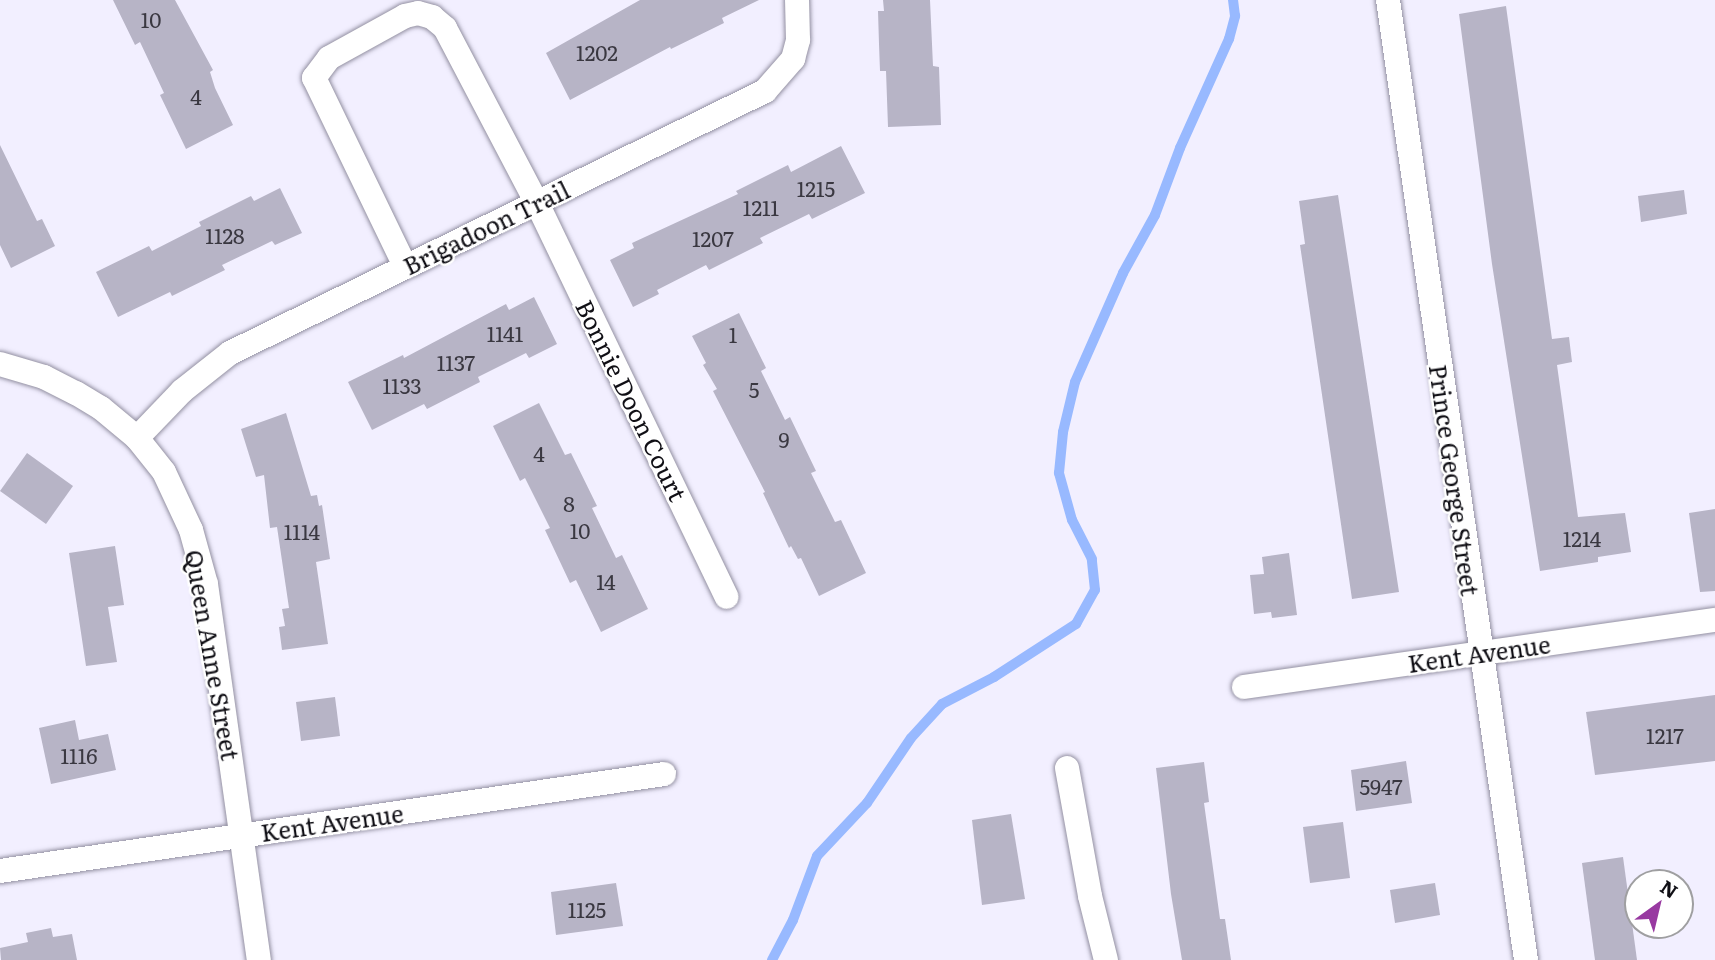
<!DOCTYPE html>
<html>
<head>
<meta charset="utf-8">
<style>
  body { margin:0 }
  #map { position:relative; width:1715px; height:960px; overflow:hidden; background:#f2efff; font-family:Literata,serif }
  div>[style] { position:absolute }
  .stream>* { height:10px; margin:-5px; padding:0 5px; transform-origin:5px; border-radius:5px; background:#98b9ff }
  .building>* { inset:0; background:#b7b4c6 }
  .roads { filter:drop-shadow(0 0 2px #9390a2) drop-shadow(0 0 2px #9390a2) }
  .minor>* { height:24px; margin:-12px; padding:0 12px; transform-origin:12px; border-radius:12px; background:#fff }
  span { translate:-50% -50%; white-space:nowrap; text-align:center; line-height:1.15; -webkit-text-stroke:5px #fff; paint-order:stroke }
  .number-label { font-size:21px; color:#3a3841 }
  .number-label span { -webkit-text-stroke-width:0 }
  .street-label { font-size:24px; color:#100f15 }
  .north { position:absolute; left:1624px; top:869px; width:70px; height:70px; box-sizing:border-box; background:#fff; border:2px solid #9f9fa1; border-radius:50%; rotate:34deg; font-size:19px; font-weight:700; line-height:28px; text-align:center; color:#100f15 }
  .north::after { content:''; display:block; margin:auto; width:24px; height:32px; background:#9839a1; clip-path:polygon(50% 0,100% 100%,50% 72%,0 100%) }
</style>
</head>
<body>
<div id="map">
  <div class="stream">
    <div style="left:772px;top:960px;width:45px;rotate:-62.3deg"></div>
    <div style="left:793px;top:920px;width:68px;rotate:-69.4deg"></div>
    <div style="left:817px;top:856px;width:73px;rotate:-46.7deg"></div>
    <div style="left:867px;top:803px;width:78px;rotate:-55.9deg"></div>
    <div style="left:911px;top:738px;width:46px;rotate:-47.6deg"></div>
    <div style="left:942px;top:704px;width:59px;rotate:-27.4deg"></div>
    <div style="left:994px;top:677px;width:98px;rotate:-32.9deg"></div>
    <div style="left:1076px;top:624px;width:39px;rotate:-61deg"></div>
    <div style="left:1095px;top:590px;width:31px;rotate:-96deg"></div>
    <div style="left:1092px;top:559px;width:44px;rotate:-117.1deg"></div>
    <div style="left:1072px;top:520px;width:49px;rotate:-105.5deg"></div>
    <div style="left:1059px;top:473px;width:41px;rotate:-84.4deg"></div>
    <div style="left:1063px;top:432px;width:51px;rotate:-76.5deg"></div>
    <div style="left:1075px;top:382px;width:119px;rotate:-66.2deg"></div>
    <div style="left:1123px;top:273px;width:66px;rotate:-61.1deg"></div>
    <div style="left:1155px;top:215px;width:72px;rotate:-69.5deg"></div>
    <div style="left:1180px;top:148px;width:120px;rotate:-65.8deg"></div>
    <div style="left:1229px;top:39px;width:24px;rotate:-75deg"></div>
    <div style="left:1235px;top:16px;width:16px;rotate:-97deg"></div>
  </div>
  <div class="building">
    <div style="clip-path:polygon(113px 0,175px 0,213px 70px,210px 72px,215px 88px,233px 125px,186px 149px,160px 95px,164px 93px,140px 42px,135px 45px)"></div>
    <div style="clip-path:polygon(640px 0,759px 0,722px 18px,724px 23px,671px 49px,670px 47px,570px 100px,546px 53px)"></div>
    <div style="clip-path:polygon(883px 0,930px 0,933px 66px,939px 67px,941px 125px,888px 127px,886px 71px,880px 71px,879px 44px,878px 11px,884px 11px)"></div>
    <div style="clip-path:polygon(1506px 6px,1552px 339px,1569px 337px,1572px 362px,1557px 365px,1578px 517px,1625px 513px,1631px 552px,1598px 557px,1598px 562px,1540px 571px,1492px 264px,1459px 14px)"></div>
    <div style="clip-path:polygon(0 145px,37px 221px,42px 219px,55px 246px,11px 268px,0 245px)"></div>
    <div style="clip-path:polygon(841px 146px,865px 193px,812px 219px,809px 214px,760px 238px,763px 243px,709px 270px,706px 265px,657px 290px,659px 294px,633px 307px,610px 260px,634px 248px,632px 243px,738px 194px,736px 191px,788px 165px,791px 172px)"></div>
    <div style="clip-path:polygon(280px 188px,302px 233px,275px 245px,272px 241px,222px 265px,225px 270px,172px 296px,170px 292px,118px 317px,96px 272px,149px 246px,152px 251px,201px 226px,199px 222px,251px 196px,254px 201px)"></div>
    <div style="clip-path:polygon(1684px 190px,1687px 214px,1641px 222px,1638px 196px)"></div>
    <div style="clip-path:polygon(1338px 195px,1399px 592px,1352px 599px,1300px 245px,1305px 244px,1299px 201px)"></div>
    <div style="clip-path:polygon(534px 297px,557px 344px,529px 358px,526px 353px,478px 377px,480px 382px,427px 409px,424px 404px,372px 430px,348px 382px,403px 355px,404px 358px,506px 304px,509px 310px)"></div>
    <div style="clip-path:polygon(739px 313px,766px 368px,761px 371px,785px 420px,790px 417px,816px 471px,811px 473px,835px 522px,841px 520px,866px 573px,819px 596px,801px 558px,798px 559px,791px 546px,789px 548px,763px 493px,765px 492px,713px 391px,717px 389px,703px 365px,706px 363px,692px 336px)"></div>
    <div style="clip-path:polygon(539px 403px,565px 455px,571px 453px,597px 506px,592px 508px,616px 558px,622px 555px,648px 609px,601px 632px,576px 580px,570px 583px,545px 530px,550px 528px,525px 478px,520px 481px,493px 426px)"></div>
    <div style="clip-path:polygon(286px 413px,311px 496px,317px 495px,319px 506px,322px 505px,330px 559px,316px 562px,328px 644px,282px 650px,279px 627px,285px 626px,282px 609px,289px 608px,277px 527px,270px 528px,264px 475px,256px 477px,241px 429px)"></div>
    <div style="clip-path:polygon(27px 453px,73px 486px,46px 524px,0 491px)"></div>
    <div style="clip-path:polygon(1715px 509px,1715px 591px,1700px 592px,1689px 513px)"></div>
    <div style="clip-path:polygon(115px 546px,124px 605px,108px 607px,117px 662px,86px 666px,69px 553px)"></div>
    <div style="clip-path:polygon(1289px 553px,1297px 615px,1272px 618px,1271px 612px,1254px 614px,1250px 575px,1264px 574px,1262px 557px)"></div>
    <div style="clip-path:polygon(1715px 695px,1715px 761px,1595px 775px,1586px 712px)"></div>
    <div style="clip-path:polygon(335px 697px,340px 736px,301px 741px,296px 702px)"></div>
    <div style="clip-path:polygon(75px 720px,79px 740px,108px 734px,116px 770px,51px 784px,39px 728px)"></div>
    <div style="clip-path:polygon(1406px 761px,1412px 803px,1356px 811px,1351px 770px)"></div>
    <div style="clip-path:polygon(1204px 762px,1209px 802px,1204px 803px,1220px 919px,1225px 919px,1231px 960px,1182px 960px,1171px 894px,1156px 768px)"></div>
    <div style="clip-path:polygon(1011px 814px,1025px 899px,982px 905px,972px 820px)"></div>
    <div style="clip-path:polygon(1343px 822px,1350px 878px,1310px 883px,1303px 827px)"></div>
    <div style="clip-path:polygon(1623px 857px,1637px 960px,1595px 960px,1582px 863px)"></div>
    <div style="clip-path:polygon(616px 883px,623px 926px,556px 935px,551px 892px)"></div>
    <div style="clip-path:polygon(1435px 883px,1440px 915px,1395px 923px,1390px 890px)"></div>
    <div style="clip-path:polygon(51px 928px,53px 937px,72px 934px,77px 960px,1px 960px,0 948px,28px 942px,26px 933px)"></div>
  </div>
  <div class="roads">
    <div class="minor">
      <div style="left:1388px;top:0;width:970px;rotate:81.82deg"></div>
      <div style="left:405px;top:266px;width:209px;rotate:-115.8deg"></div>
      <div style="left:314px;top:78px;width:25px;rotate:-53deg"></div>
      <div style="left:329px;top:58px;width:87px;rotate:-28.9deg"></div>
      <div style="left:405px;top:16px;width:13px;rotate:-13deg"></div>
      <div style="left:418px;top:13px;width:15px;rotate:16deg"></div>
      <div style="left:432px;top:17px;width:17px;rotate:40deg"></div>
      <div style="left:445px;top:28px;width:198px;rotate:62.3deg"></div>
      <div style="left:537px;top:203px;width:437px;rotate:64.3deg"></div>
      <div style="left:0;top:364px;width:46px;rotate:16.5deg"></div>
      <div style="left:44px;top:377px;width:36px;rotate:27deg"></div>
      <div style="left:76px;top:393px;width:29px;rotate:31deg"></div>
      <div style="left:101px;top:408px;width:47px;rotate:39.8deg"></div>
      <div style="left:137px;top:438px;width:43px;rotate:51.5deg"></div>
      <div style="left:164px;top:472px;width:64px;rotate:65deg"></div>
      <div style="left:191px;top:530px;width:56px;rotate:74.5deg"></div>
      <div style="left:206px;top:584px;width:380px;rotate:82deg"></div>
      <div style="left:137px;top:438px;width:65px;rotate:-46.2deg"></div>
      <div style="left:182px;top:391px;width:61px;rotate:-38.4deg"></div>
      <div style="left:230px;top:353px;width:596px;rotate:-26.09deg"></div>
      <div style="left:765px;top:91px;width:43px;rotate:-48.8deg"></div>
      <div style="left:793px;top:59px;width:20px;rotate:-75deg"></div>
      <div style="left:798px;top:40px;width:40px;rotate:-91.4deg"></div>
      <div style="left:1244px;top:687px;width:476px;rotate:-8.1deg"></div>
      <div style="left:1067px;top:768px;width:130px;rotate:79.8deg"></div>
      <div style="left:1090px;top:896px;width:66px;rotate:76deg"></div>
      <div style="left:0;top:871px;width:671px;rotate:-8.31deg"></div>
    </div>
  </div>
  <div class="number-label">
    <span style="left:151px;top:19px">10</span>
    <span style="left:597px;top:52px">1202</span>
    <span style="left:196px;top:96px">4</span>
    <span style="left:816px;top:188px">1215</span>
    <span style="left:761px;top:207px">1211</span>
    <span style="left:225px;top:235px">1128</span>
    <span style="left:713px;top:238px">1207</span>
    <span style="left:505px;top:333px">1141</span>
    <span style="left:733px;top:334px">1</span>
    <span style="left:456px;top:362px">1137</span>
    <span style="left:402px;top:385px">1133</span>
    <span style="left:754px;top:389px">5</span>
    <span style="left:784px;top:439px">9</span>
    <span style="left:539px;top:453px">4</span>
    <span style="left:569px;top:503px">8</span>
    <span style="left:580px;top:530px">10</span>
    <span style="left:302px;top:531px">1114</span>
    <span style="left:1582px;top:538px">1214</span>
    <span style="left:606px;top:581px">14</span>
    <span style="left:1665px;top:735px">1217</span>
    <span style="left:79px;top:755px">1116</span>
    <span style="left:1381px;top:786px">5947</span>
    <span style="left:587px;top:909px">1125</span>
  </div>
  <div class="street-label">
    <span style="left:486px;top:227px;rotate:-26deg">Brigadoon Trail</span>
    <span style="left:632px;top:400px;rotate:64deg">Bonnie Doon Court</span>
    <span style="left:1455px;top:480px;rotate:82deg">Prince George Street</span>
    <span style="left:1479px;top:653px;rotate:-8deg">Kent Avenue</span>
    <span style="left:213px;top:655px;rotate:80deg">Queen Anne Street</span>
    <span style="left:332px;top:822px;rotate:-8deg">Kent Avenue</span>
  </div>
  <div class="north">N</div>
</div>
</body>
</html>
